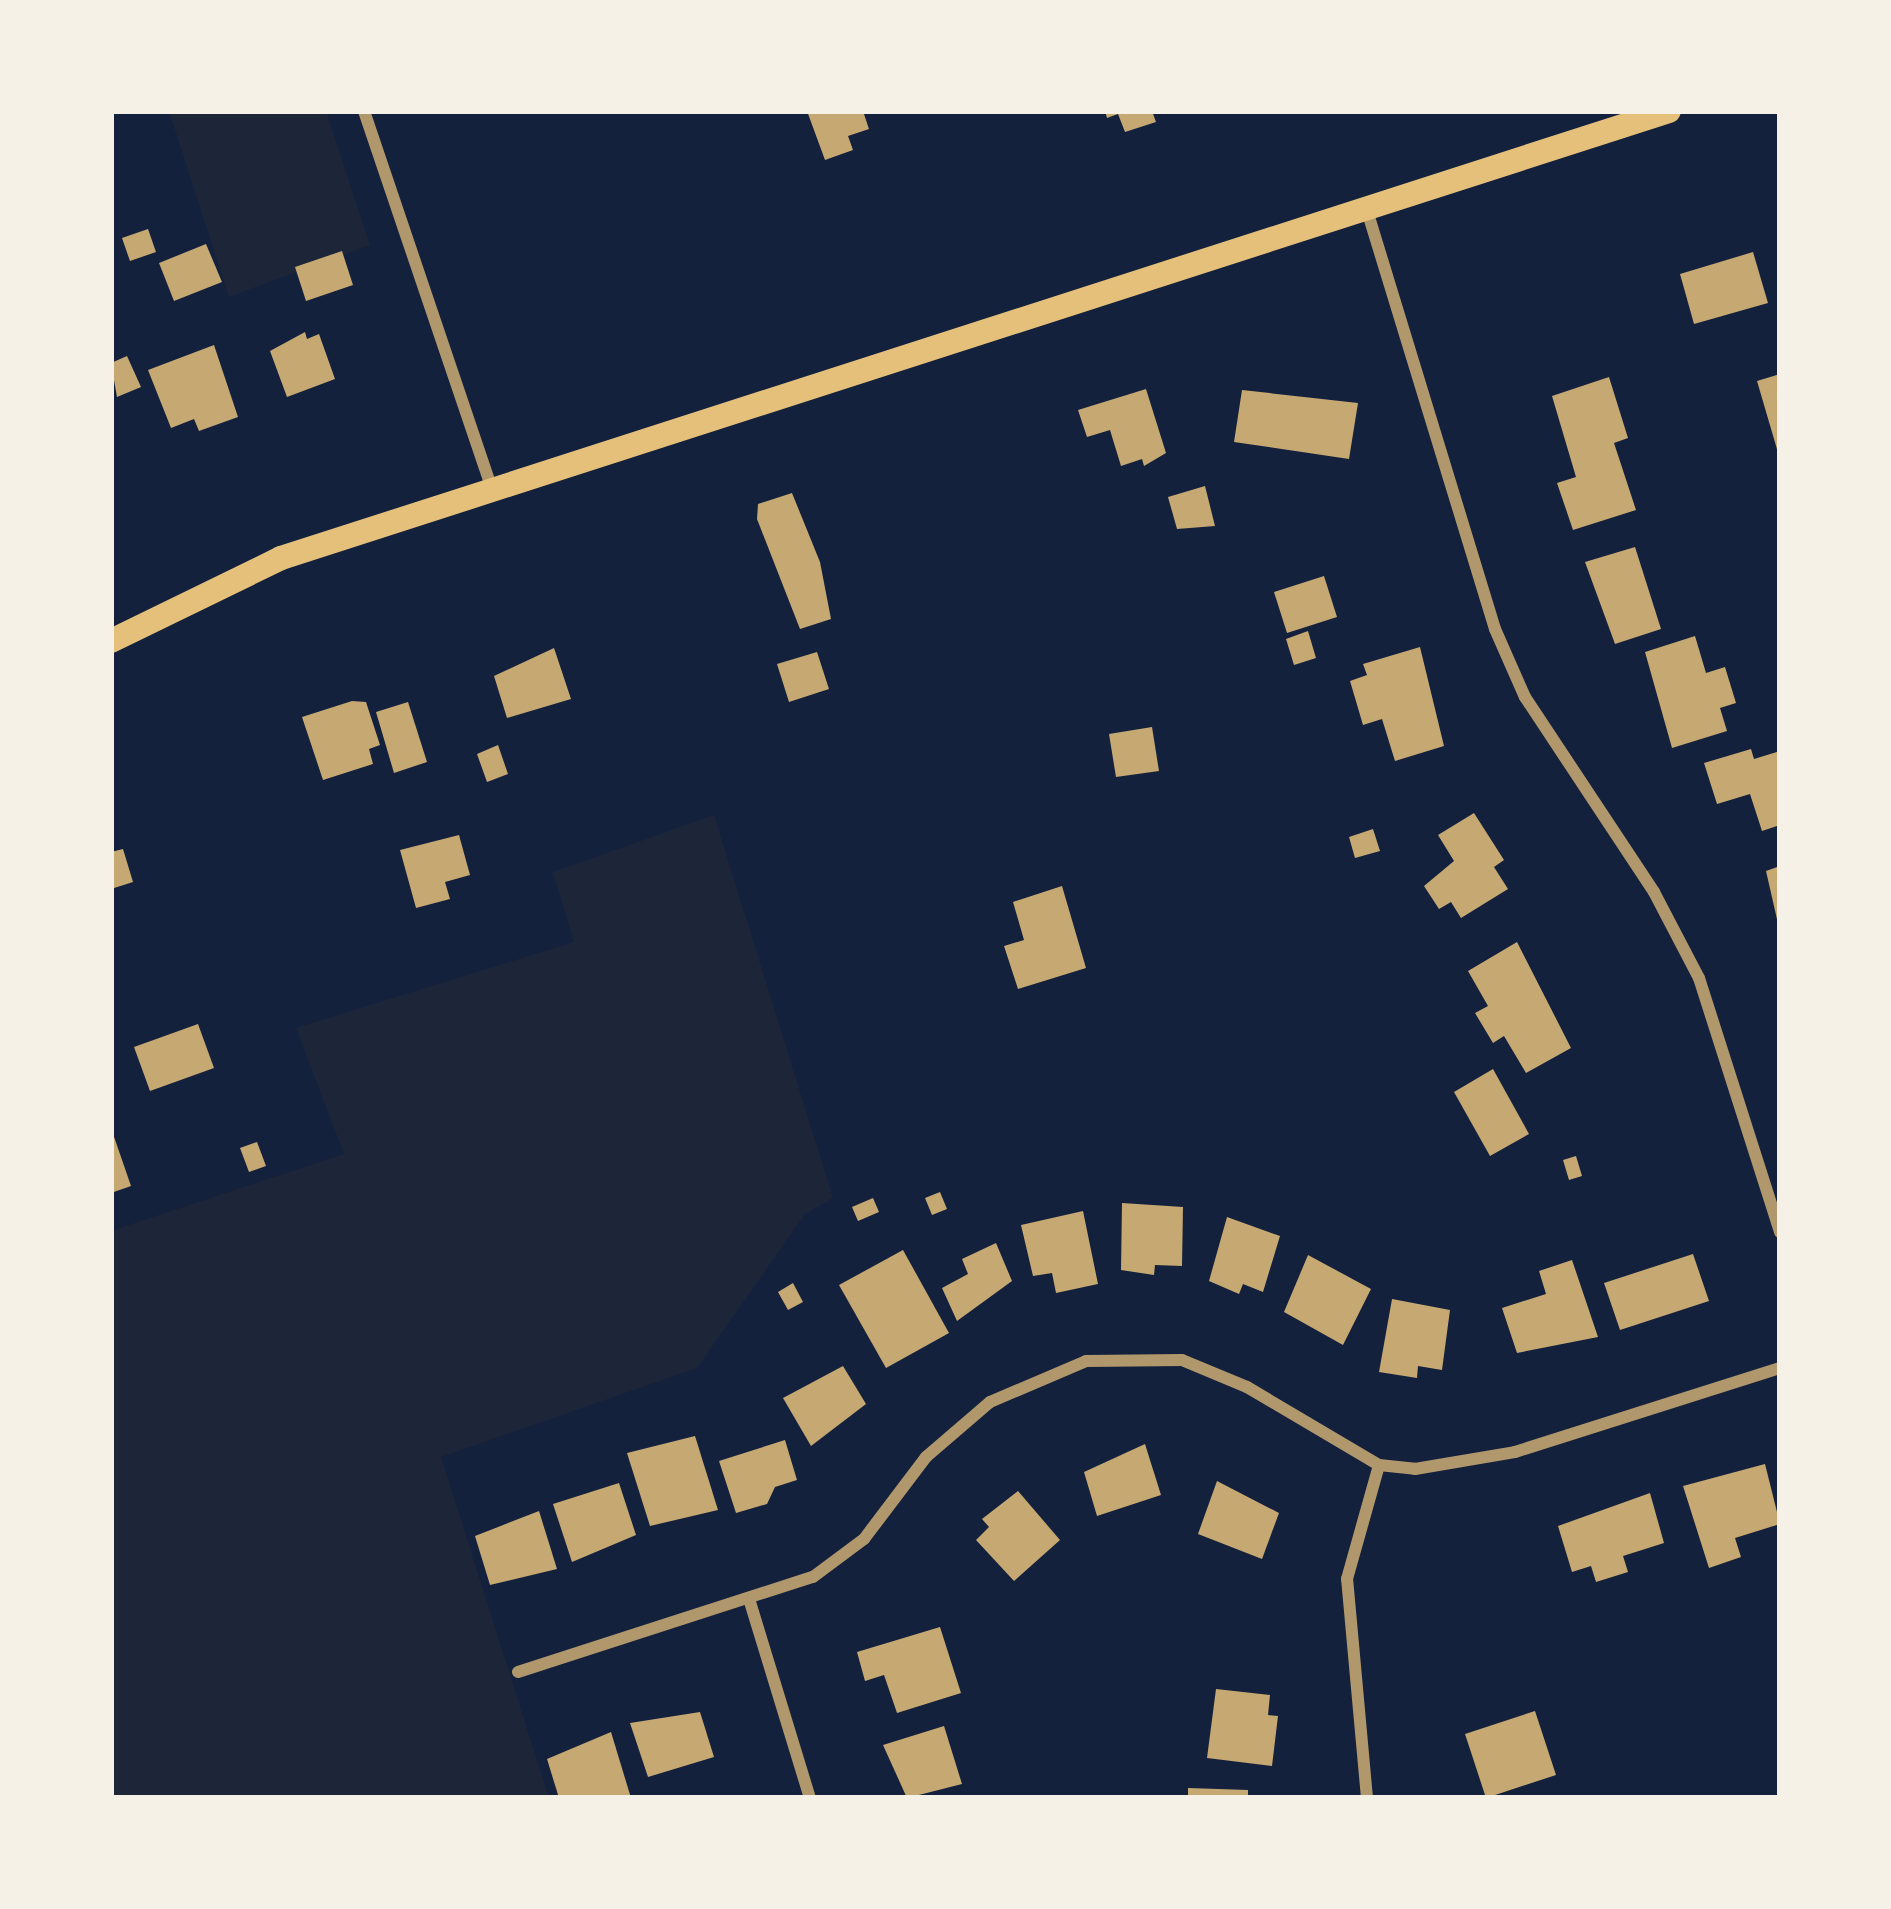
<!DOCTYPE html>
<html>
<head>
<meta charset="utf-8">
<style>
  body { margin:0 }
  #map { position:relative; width:1891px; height:1909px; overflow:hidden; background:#14213d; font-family:"Public Sans",sans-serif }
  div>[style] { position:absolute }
  .green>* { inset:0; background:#1d2539 }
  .building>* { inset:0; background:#c6a872 }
  .minor>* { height:12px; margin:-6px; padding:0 6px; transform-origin:6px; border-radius:6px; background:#b1986c }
  .secondary>* { height:24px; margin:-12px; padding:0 12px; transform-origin:12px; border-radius:12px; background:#e5c07b }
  span { translate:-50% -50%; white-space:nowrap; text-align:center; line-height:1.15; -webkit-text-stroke:9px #f6f1e7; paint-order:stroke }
  .frame { position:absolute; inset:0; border:114px solid #f6f1e7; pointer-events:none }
</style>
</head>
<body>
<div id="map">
  <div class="green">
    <div style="clip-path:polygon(169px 111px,326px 111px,370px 245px,229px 297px)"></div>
    <div style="clip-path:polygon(714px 815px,833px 1198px,805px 1214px,697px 1368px,441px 1457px,549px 1798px,111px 1798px,111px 1231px,344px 1154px,296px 1028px,574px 942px,553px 872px)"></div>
  </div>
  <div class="building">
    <div style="clip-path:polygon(807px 111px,864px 114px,869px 129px,848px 136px,853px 150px,825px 160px)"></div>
    <div style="clip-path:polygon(1105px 111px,1152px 111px,1156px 122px,1125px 132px,1118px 114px,1107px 118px)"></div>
    <div style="clip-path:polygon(148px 229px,156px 252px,130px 261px,122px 238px)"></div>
    <div style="clip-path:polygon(206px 244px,222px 282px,174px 301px,159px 263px)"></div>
    <div style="clip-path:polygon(342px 251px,353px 285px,306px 301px,295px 267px)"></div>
    <div style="clip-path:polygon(1753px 252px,1768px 303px,1694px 324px,1680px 274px)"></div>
    <div style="clip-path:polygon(305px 332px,307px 339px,319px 334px,335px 379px,287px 397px,270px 351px)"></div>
    <div style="clip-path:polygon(214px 345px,238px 417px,199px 431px,194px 419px,171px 428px,148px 370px)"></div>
    <div style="clip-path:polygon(127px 356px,141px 387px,117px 397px,111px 363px)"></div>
    <div style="clip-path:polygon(1780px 374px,1780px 456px,1779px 456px,1757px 381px)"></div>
    <div style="clip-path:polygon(1609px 377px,1628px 438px,1614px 443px,1636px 510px,1573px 530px,1557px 483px,1576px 477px,1552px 396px)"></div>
    <div style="clip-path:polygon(1146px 389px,1166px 453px,1144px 466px,1142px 459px,1121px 466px,1110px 430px,1087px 437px,1078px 410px)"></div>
    <div style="clip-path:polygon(1242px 390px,1358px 403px,1349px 459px,1234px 442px)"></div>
    <div style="clip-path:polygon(1205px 486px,1215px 526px,1177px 529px,1168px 497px)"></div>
    <div style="clip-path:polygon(792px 493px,820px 562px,831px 619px,800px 629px,757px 519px,758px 504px)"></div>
    <div style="clip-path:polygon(1635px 547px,1661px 629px,1615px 644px,1585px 562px)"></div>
    <div style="clip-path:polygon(1324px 576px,1337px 617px,1287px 633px,1274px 592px)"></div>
    <div style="clip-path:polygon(1308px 631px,1316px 658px,1294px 665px,1286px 639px)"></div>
    <div style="clip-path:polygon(1695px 636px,1706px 673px,1725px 667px,1736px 703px,1720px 708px,1727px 731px,1672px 748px,1645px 652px)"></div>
    <div style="clip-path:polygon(1420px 647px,1444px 746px,1395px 761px,1382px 719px,1363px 725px,1350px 681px,1367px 675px,1363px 664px)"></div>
    <div style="clip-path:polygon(554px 648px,571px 699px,507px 718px,494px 676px)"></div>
    <div style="clip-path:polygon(817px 652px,829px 689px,789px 702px,777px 664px)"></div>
    <div style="clip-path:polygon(352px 701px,366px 702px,380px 745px,369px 749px,373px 764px,323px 780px,302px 717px)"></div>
    <div style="clip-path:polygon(408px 702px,427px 762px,394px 773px,376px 712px)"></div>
    <div style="clip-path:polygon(1152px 727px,1159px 771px,1116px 777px,1109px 734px)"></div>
    <div style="clip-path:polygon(498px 745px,508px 774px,487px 782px,477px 754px)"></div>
    <div style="clip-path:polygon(1751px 749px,1754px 759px,1780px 751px,1780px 825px,1762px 831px,1750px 794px,1717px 804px,1704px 763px)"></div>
    <div style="clip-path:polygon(1474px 813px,1504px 860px,1494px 867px,1508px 889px,1461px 918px,1451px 902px,1439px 909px,1424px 886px,1454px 861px,1438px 835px)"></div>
    <div style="clip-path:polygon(1373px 829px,1380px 851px,1355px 858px,1349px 837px)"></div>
    <div style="clip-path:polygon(459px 835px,470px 875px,445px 882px,450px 899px,416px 908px,400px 850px)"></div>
    <div style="clip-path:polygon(123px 849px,133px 882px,111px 889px,111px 852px)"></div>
    <div style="clip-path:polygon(1780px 866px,1780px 928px,1779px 928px,1766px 871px)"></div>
    <div style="clip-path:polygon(1062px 886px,1086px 968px,1018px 989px,1004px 946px,1024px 940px,1013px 902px)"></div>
    <div style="clip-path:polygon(1517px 942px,1571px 1048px,1526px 1073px,1504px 1036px,1493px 1043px,1475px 1013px,1488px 1006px,1468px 971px)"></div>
    <div style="clip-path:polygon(198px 1024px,214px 1068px,150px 1091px,134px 1047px)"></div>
    <div style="clip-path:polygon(1493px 1069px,1529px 1134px,1490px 1156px,1454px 1092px)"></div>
    <div style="clip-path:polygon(111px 1128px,131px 1186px,111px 1193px)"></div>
    <div style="clip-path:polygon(257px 1142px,266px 1166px,249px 1172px,240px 1148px)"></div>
    <div style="clip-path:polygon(1576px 1156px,1582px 1176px,1569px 1180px,1563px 1160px)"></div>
    <div style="clip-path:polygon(940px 1192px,947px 1209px,932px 1215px,925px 1198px)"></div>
    <div style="clip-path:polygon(873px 1198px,879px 1212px,858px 1221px,852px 1207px)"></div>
    <div style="clip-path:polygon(1122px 1203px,1183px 1207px,1182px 1266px,1155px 1265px,1154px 1275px,1121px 1270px)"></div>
    <div style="clip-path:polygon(1083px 1211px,1098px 1284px,1056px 1293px,1052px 1273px,1033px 1276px,1021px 1225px)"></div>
    <div style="clip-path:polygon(1227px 1217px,1280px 1236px,1263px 1292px,1243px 1284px,1239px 1294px,1209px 1281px)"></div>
    <div style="clip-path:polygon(996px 1243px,1012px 1281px,957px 1321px,942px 1288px,968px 1274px,962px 1259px)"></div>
    <div style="clip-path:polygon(903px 1250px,949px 1333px,886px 1368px,839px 1285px)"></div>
    <div style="clip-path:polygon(1693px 1254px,1709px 1301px,1620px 1330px,1604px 1283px)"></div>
    <div style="clip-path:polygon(1308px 1255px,1371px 1289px,1343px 1345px,1284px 1312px)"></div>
    <div style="clip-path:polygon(1572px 1260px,1598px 1337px,1517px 1353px,1502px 1308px,1546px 1294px,1539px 1271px)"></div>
    <div style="clip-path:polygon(793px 1283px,803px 1302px,788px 1310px,778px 1292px)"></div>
    <div style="clip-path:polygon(1392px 1299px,1450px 1310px,1442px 1370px,1418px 1366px,1417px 1378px,1379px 1372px)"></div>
    <div style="clip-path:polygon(843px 1366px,866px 1404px,811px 1446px,783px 1398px)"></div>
    <div style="clip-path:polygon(695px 1436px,718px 1510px,650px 1526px,627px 1453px)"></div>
    <div style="clip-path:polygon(785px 1440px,797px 1480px,775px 1487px,767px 1504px,736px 1513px,719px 1461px)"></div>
    <div style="clip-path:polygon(1145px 1444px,1161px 1495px,1097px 1516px,1084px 1472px)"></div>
    <div style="clip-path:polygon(1765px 1464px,1780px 1524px,1735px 1538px,1741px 1557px,1709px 1568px,1683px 1486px)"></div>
    <div style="clip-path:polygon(1217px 1481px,1279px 1513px,1262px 1559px,1198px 1534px)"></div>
    <div style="clip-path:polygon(619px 1483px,636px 1535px,572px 1562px,553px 1504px)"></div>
    <div style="clip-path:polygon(1018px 1491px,1060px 1540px,1014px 1581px,976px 1540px,989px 1527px,982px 1519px)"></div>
    <div style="clip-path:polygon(1650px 1493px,1664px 1543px,1623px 1556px,1628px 1572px,1596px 1582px,1591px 1566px,1572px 1572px,1558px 1526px)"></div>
    <div style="clip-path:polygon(539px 1511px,557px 1569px,490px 1585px,475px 1536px)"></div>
    <div style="clip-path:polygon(940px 1627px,961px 1693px,897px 1713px,884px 1675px,865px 1681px,857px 1652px)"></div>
    <div style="clip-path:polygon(1216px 1689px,1270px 1695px,1268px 1715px,1278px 1716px,1272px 1766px,1207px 1758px)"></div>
    <div style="clip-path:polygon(1535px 1711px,1556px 1775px,1486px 1798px,1465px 1734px)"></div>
    <div style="clip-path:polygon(700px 1712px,714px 1757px,648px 1777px,630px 1723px)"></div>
    <div style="clip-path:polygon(944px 1726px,962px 1784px,907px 1798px,883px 1745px)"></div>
    <div style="clip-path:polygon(611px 1732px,631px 1798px,559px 1798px,547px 1759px)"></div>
    <div style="clip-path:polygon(1188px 1788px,1248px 1790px,1248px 1798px,1188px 1798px)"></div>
  </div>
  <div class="minor">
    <div style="left:364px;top:111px;width:399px;rotate:71.3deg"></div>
    <div style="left:1366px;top:207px;width:441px;rotate:73deg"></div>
    <div style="left:1495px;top:629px;width:74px;rotate:66.2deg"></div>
    <div style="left:1525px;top:697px;width:234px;rotate:56.5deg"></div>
    <div style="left:1654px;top:892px;width:97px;rotate:62.4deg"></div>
    <div style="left:1699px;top:978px;width:267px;rotate:72.3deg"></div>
    <div style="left:750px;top:1602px;width:205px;rotate:73deg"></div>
    <div style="left:518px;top:1672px;width:310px;rotate:-17.9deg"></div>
    <div style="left:813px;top:1577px;width:64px;rotate:-36.7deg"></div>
    <div style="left:864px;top:1539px;width:103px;rotate:-52.9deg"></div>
    <div style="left:926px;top:1457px;width:84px;rotate:-40.7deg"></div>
    <div style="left:990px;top:1402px;width:104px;rotate:-23.1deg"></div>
    <div style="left:1086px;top:1361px;width:96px;rotate:-0.6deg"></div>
    <div style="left:1182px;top:1360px;width:70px;rotate:22.6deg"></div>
    <div style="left:1247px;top:1387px;width:153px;rotate:30.6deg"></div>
    <div style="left:1379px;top:1465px;width:36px;rotate:6deg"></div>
    <div style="left:1415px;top:1469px;width:101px;rotate:-9.6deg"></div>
    <div style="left:1515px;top:1452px;width:278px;rotate:-17.6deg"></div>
    <div style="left:1367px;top:1798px;width:220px;rotate:-95.2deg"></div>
    <div style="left:1347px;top:1579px;width:118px;rotate:-74.3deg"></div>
  </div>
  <div class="secondary">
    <div style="left:111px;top:641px;width:189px;rotate:-26deg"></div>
    <div style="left:281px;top:558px;width:1458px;rotate:-17.85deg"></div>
  </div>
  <div class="frame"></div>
</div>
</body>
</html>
